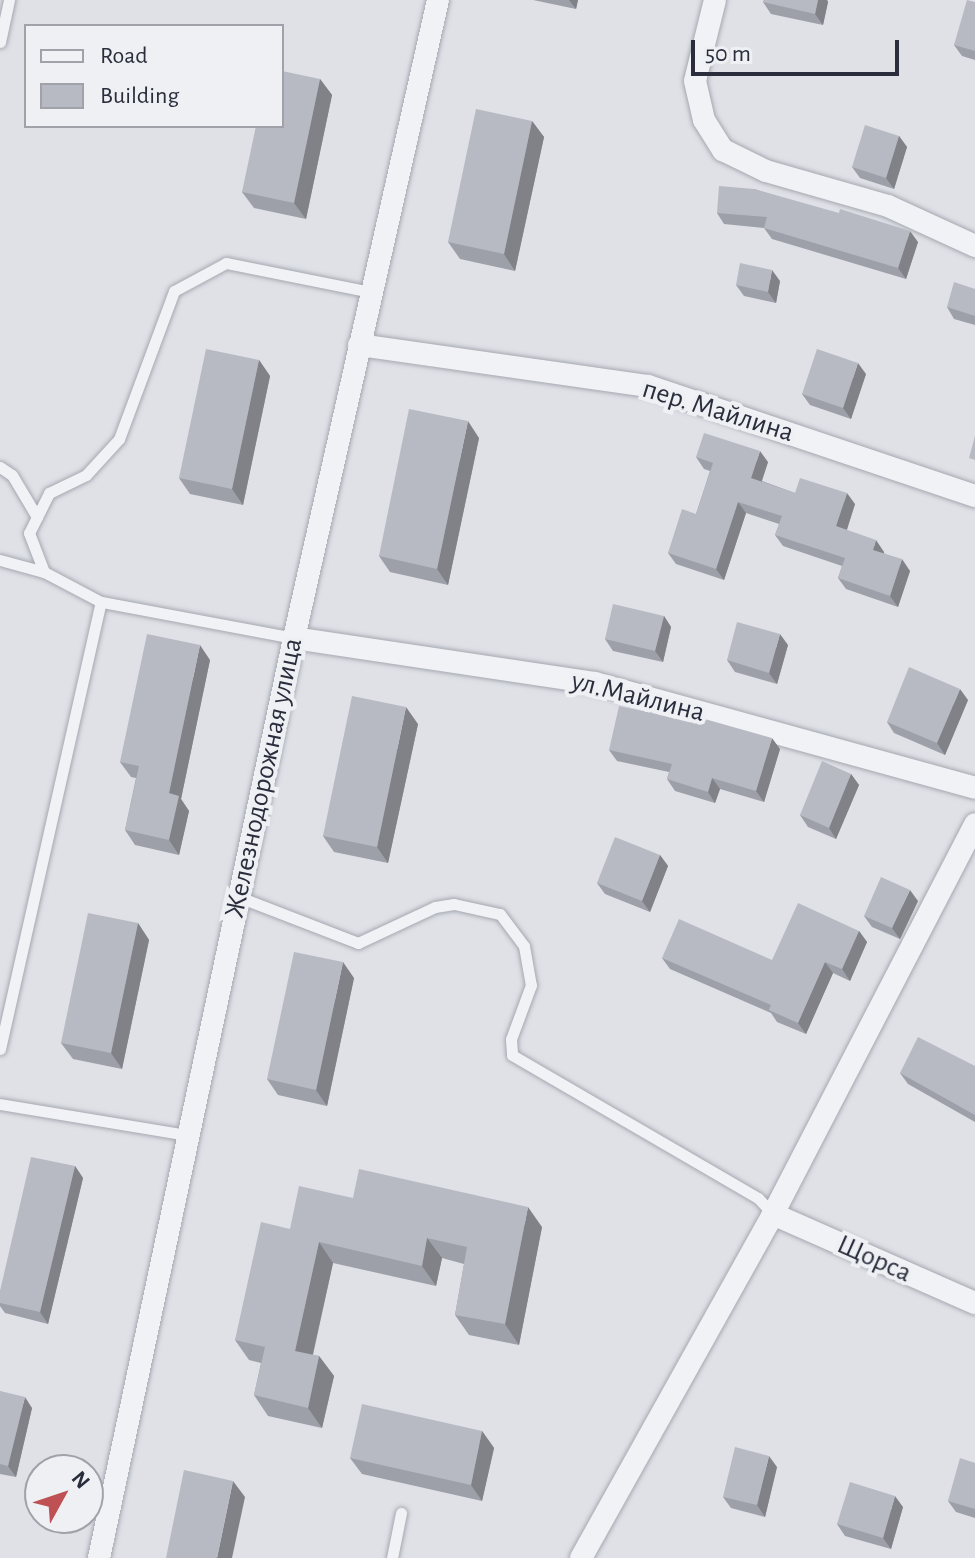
<!DOCTYPE html>
<html>
<head>
<meta charset="utf-8">
<style>
  body { margin:0 }
  #map { position:relative; width:975px; height:1558px; overflow:hidden; background:#dfe1e7; font-family:"Alegreya Sans",sans-serif }
  div>[style] { position:absolute }
  .roads { filter:drop-shadow(0 0 2px #a5a8b0) drop-shadow(0 0 2px #a5a8b0) }
  .service>* { height:11px; margin:-5.5px; padding:0 5.5px; transform-origin:5.5px; border-radius:5.5px; background:#f1f2f5 }
  .minor>* { height:22px; margin:-11px; padding:0 11px; transform-origin:11px; border-radius:11px; background:#f1f2f5 }
  .wall>* { inset:0; background:#9da0a8 }
  .shaded-wall>* { inset:0; background:#808288 }
  .building>* { inset:0; background:#b7bac3 }
  span { translate:-50% -50%; white-space:nowrap; text-align:center; line-height:1.15; -webkit-text-stroke:8px #eef0f4; paint-order:stroke }
  .street-label { font-size:28px; color:#2a2e3c }
  .legend { position:absolute; left:24px; top:24px; width:260px; height:104px; box-sizing:border-box; background:#eef0f4; border:2px solid #a0a2aa; margin:0; padding:10px 14px; list-style:none; font-size:24px; color:#2a2e3c }
  .legend li { display:flex; align-items:center; gap:16px; height:40px }
  .legend b { width:40px; border:2px solid #a0a2aa }
  .north { position:absolute; left:24px; top:1454px; width:80px; height:80px; box-sizing:border-box; background:#eef0f4; border:2px solid #a0a2aa; border-radius:50%; rotate:50deg; font-size:22px; font-weight:700; line-height:32px; text-align:center; color:#2a2e3c }
  .north::after { content:''; display:block; margin:auto; width:28px; height:36px; background:#bf5155; clip-path:polygon(50% 0,100% 100%,50% 72%,0 100%) }
  .scale { position:absolute; left:691px; top:40px; width:208px; height:36px; box-sizing:border-box; border:4px solid #2a2e3c; border-top:0; padding-left:10px; font-size:24px; line-height:28px; white-space:nowrap; color:#2a2e3c; -webkit-text-stroke:6px #eef0f4; paint-order:stroke }
</style>
</head>
<body>
<div id="map">
  <div class="roads">
    <div class="service">
      <div style="left:0;top:42px;width:43px;rotate:-77.9deg"></div>
      <div style="left:0;top:467px;width:14px;rotate:34deg"></div>
      <div style="left:12px;top:475px;width:49px;rotate:59.2deg"></div>
      <div style="left:0;top:560px;width:46px;rotate:15.3deg"></div>
      <div style="left:294px;top:638px;width:196px;rotate:-169.4deg"></div>
      <div style="left:101px;top:602px;width:64px;rotate:-152.2deg"></div>
      <div style="left:44px;top:572px;width:42px;rotate:-111deg"></div>
      <div style="left:29px;top:533px;width:45px;rotate:-63.4deg"></div>
      <div style="left:49px;top:493px;width:41px;rotate:-25.9deg"></div>
      <div style="left:86px;top:475px;width:49px;rotate:-47.5deg"></div>
      <div style="left:119px;top:439px;width:158px;rotate:-69.6deg"></div>
      <div style="left:174px;top:291px;width:59px;rotate:-28.3deg"></div>
      <div style="left:226px;top:263px;width:148px;rotate:11.3deg"></div>
      <div style="left:239px;top:897px;width:128px;rotate:21.1deg"></div>
      <div style="left:358px;top:943px;width:85px;rotate:-25.1deg"></div>
      <div style="left:435px;top:907px;width:19px;rotate:-9deg"></div>
      <div style="left:454px;top:904px;width:47px;rotate:12.3deg"></div>
      <div style="left:500px;top:914px;width:40px;rotate:53deg"></div>
      <div style="left:524px;top:946px;width:40px;rotate:80deg"></div>
      <div style="left:531px;top:985px;width:58px;rotate:110.3deg"></div>
      <div style="left:511px;top:1039px;width:16px;rotate:86deg"></div>
      <div style="left:512px;top:1055px;width:285px;rotate:30.2deg"></div>
      <div style="left:758px;top:1198px;width:22px;rotate:47deg"></div>
      <div style="left:0;top:1049px;width:458px;rotate:-77.3deg"></div>
      <div style="left:0;top:1104px;width:191px;rotate:9.4deg"></div>
      <div style="left:392px;top:1558px;width:46px;rotate:-78.7deg"></div>
    </div>
    <div class="minor">
      <div style="left:715px;top:0;width:83px;rotate:103.9deg"></div>
      <div style="left:695px;top:81px;width:40px;rotate:77deg"></div>
      <div style="left:704px;top:120px;width:36px;rotate:58deg"></div>
      <div style="left:723px;top:150px;width:48px;rotate:26deg"></div>
      <div style="left:766px;top:171px;width:127px;rotate:16deg"></div>
      <div style="left:888px;top:206px;width:96px;rotate:24.7deg"></div>
      <div style="left:359px;top:345px;width:292px;rotate:8.1deg"></div>
      <div style="left:648px;top:386px;width:345px;rotate:18.6deg"></div>
      <div style="left:294px;top:638px;width:304px;rotate:8.5deg"></div>
      <div style="left:595px;top:683px;width:394px;rotate:15.4deg"></div>
      <div style="left:773px;top:1214px;width:221px;rotate:23.8deg"></div>
      <div style="left:99px;top:1558px;width:940px;rotate:-78.03deg"></div>
      <div style="left:294px;top:638px;width:654px;rotate:-77.28deg"></div>
      <div style="left:581px;top:1558px;width:394px;rotate:-60.8deg"></div>
      <div style="left:773px;top:1214px;width:439px;rotate:-62.6deg"></div>
    </div>
  </div>
  <div class="wall">
    <div style="clip-path:polygon(533px 0,578px 0,576px 9px)"></div>
    <div style="clip-path:polygon(764px 0,827px 0,828px 2px,823px 25px,771px 14px,763px 2px)"></div>
    <div style="clip-path:polygon(975px 2px,975px 60px,962px 56px,954px 45px)"></div>
    <div style="clip-path:polygon(320px 79px,332px 95px,306px 219px,254px 208px,242px 192px)"></div>
    <div style="clip-path:polygon(532px 121px,544px 137px,515px 271px,460px 259px,448px 242px)"></div>
    <div style="clip-path:polygon(899px 136px,907px 147px,894px 189px,860px 178px,852px 167px)"></div>
    <div style="clip-path:polygon(754px 189px,918px 242px,906px 279px,772px 239px,764px 228px,724px 224px,717px 213px)"></div>
    <div style="clip-path:polygon(780px 281px,776px 303px,744px 296px,736px 285px)"></div>
    <div style="clip-path:polygon(975px 289px,975px 325px,954px 319px,947px 307px)"></div>
    <div style="clip-path:polygon(259px 360px,270px 376px,243px 505px,190px 494px,179px 478px)"></div>
    <div style="clip-path:polygon(866px 374px,851px 419px,810px 405px,802px 394px)"></div>
    <div style="clip-path:polygon(479px 438px,448px 585px,390px 572px,379px 556px)"></div>
    <div style="clip-path:polygon(696px 457px,768px 462px,762px 481px,795px 493px,855px 504px,847px 530px,884px 552px,884px 553px,910px 571px,898px 607px,846px 589px,838px 578px,842px 566px,783px 546px,775px 535px,779px 524px,746px 513px,724px 580px,676px 564px,668px 553px,696px 514px,710px 471px,704px 469px)"></div>
    <div style="clip-path:polygon(664px 616px,671px 627px,663px 662px,613px 651px,605px 639px)"></div>
    <div style="clip-path:polygon(788px 645px,777px 684px,735px 672px,727px 660px)"></div>
    <div style="clip-path:polygon(210px 660px,181px 799px,189px 811px,179px 855px,135px 845px,125px 830px,136px 778px,131px 777px,120px 762px)"></div>
    <div style="clip-path:polygon(968px 700px,945px 755px,894px 733px,887px 722px)"></div>
    <div style="clip-path:polygon(418px 724px,388px 863px,334px 852px,323px 836px)"></div>
    <div style="clip-path:polygon(780px 749px,764px 802px,720px 789px,715px 803px,675px 791px,667px 779px,669px 772px,617px 761px,609px 750px)"></div>
    <div style="clip-path:polygon(851px 774px,859px 785px,836px 839px,808px 827px,800px 815px)"></div>
    <div style="clip-path:polygon(660px 855px,668px 866px,650px 912px,605px 894px,597px 883px)"></div>
    <div style="clip-path:polygon(918px 901px,900px 939px,872px 927px,864px 916px)"></div>
    <div style="clip-path:polygon(138px 923px,149px 940px,122px 1069px,73px 1059px,61px 1043px)"></div>
    <div style="clip-path:polygon(859px 931px,867px 942px,850px 981px,833px 973px,806px 1034px,777px 1022px,771px 1013px,670px 969px,662px 958px,772px 960px)"></div>
    <div style="clip-path:polygon(354px 978px,327px 1106px,278px 1095px,267px 1079px)"></div>
    <div style="clip-path:polygon(975px 1066px,975px 1122px,908px 1084px,900px 1073px)"></div>
    <div style="clip-path:polygon(75px 1166px,83px 1178px,48px 1324px,5px 1313px,0 1306px,0 1291px)"></div>
    <div style="clip-path:polygon(353px 1198px,542px 1227px,519px 1345px,469px 1335px,455px 1315px,464px 1264px,442px 1258px,436px 1286px,333px 1263px,313px 1355px,319px 1356px,334px 1376px,322px 1428px,268px 1416px,254px 1395px,261px 1363px,249px 1360px,235px 1340px,290px 1229px)"></div>
    <div style="clip-path:polygon(0 1391px,32px 1408px,16px 1477px,0 1474px)"></div>
    <div style="clip-path:polygon(482px 1431px,494px 1448px,482px 1501px,362px 1474px,350px 1458px)"></div>
    <div style="clip-path:polygon(975px 1463px,975px 1518px,956px 1512px,948px 1501px)"></div>
    <div style="clip-path:polygon(777px 1467px,765px 1517px,731px 1508px,723px 1497px)"></div>
    <div style="clip-path:polygon(903px 1507px,891px 1549px,845px 1536px,837px 1524px)"></div>
  </div>
  <div class="shaded-wall">
    <div style="clip-path:polygon(569px 0,578px 0,576px 9px)"></div>
    <div style="clip-path:polygon(818px 0,827px 0,828px 2px,823px 25px,815px 14px)"></div>
    <div style="clip-path:polygon(320px 79px,332px 95px,306px 219px,294px 203px)"></div>
    <div style="clip-path:polygon(532px 121px,544px 137px,515px 271px,504px 254px)"></div>
    <div style="clip-path:polygon(899px 136px,907px 147px,894px 189px,886px 178px)"></div>
    <div style="clip-path:polygon(910px 231px,918px 242px,906px 279px,898px 268px)"></div>
    <div style="clip-path:polygon(772px 270px,780px 281px,776px 303px,768px 292px)"></div>
    <div style="clip-path:polygon(259px 360px,270px 376px,243px 505px,232px 489px)"></div>
    <div style="clip-path:polygon(858px 363px,866px 374px,851px 419px,843px 408px)"></div>
    <div style="clip-path:polygon(468px 421px,479px 438px,448px 585px,437px 569px)"></div>
    <div style="clip-path:polygon(760px 451px,768px 462px,759px 489px,751px 478px)"></div>
    <div style="clip-path:polygon(847px 493px,855px 504px,844px 538px,836px 526px)"></div>
    <div style="clip-path:polygon(738px 502px,746px 513px,724px 580px,716px 569px)"></div>
    <div style="clip-path:polygon(876px 540px,884px 552px,881px 561px,873px 550px)"></div>
    <div style="clip-path:polygon(902px 559px,910px 571px,898px 607px,890px 596px)"></div>
    <div style="clip-path:polygon(664px 616px,671px 627px,663px 662px,655px 651px)"></div>
    <div style="clip-path:polygon(780px 634px,788px 645px,777px 684px,769px 673px)"></div>
    <div style="clip-path:polygon(200px 645px,210px 660px,181px 799px,189px 811px,179px 855px,169px 840px,169px 793px)"></div>
    <div style="clip-path:polygon(960px 689px,968px 700px,945px 755px,937px 743px)"></div>
    <div style="clip-path:polygon(406px 707px,418px 724px,388px 863px,377px 847px)"></div>
    <div style="clip-path:polygon(772px 738px,780px 749px,764px 802px,756px 791px)"></div>
    <div style="clip-path:polygon(851px 774px,859px 785px,836px 839px,829px 828px)"></div>
    <div style="clip-path:polygon(712px 778px,720px 789px,715px 803px,708px 792px)"></div>
    <div style="clip-path:polygon(660px 855px,668px 866px,650px 912px,642px 901px)"></div>
    <div style="clip-path:polygon(910px 890px,918px 901px,900px 939px,892px 928px)"></div>
    <div style="clip-path:polygon(138px 923px,149px 940px,122px 1069px,111px 1053px)"></div>
    <div style="clip-path:polygon(859px 931px,867px 942px,850px 981px,842px 969px)"></div>
    <div style="clip-path:polygon(343px 962px,354px 978px,327px 1106px,316px 1090px)"></div>
    <div style="clip-path:polygon(825px 962px,833px 973px,806px 1034px,798px 1023px)"></div>
    <div style="clip-path:polygon(75px 1166px,83px 1178px,48px 1324px,40px 1312px)"></div>
    <div style="clip-path:polygon(528px 1207px,542px 1227px,519px 1345px,505px 1324px)"></div>
    <div style="clip-path:polygon(427px 1238px,442px 1258px,436px 1286px,422px 1266px)"></div>
    <div style="clip-path:polygon(319px 1242px,333px 1263px,309px 1371px,295px 1351px)"></div>
    <div style="clip-path:polygon(319px 1356px,334px 1376px,322px 1428px,308px 1408px)"></div>
    <div style="clip-path:polygon(25px 1397px,32px 1408px,16px 1477px,8px 1466px)"></div>
    <div style="clip-path:polygon(482px 1431px,494px 1448px,482px 1501px,471px 1485px)"></div>
    <div style="clip-path:polygon(769px 1456px,777px 1467px,765px 1517px,757px 1505px)"></div>
    <div style="clip-path:polygon(233px 1481px,245px 1497px,232px 1558px,217px 1558px)"></div>
    <div style="clip-path:polygon(895px 1496px,903px 1507px,891px 1549px,883px 1538px)"></div>
  </div>
  <div class="building">
    <div style="clip-path:polygon(764px 0,818px 0,815px 14px,763px 2px)"></div>
    <div style="clip-path:polygon(967px 0,975px 2px,975px 51px,954px 45px)"></div>
    <div style="clip-path:polygon(282px 71px,320px 79px,294px 203px,242px 192px,256px 126px,282px 126px)"></div>
    <div style="clip-path:polygon(476px 109px,532px 121px,504px 254px,448px 242px)"></div>
    <div style="clip-path:polygon(865px 125px,899px 136px,886px 178px,852px 167px)"></div>
    <div style="clip-path:polygon(719px 186px,754px 189px,839px 213px,840px 209px,910px 231px,898px 268px,764px 228px,767px 217px,717px 213px)"></div>
    <div style="clip-path:polygon(740px 263px,772px 270px,768px 292px,736px 285px)"></div>
    <div style="clip-path:polygon(954px 282px,975px 289px,975px 316px,947px 307px)"></div>
    <div style="clip-path:polygon(206px 349px,259px 360px,232px 489px,179px 478px)"></div>
    <div style="clip-path:polygon(817px 349px,858px 363px,843px 408px,802px 394px)"></div>
    <div style="clip-path:polygon(409px 409px,468px 421px,437px 569px,379px 556px)"></div>
    <div style="clip-path:polygon(704px 433px,760px 451px,751px 478px,795px 493px,800px 478px,847px 493px,836px 526px,876px 540px,873px 550px,902px 559px,890px 596px,838px 578px,845px 558px,775px 535px,782px 516px,738px 502px,716px 569px,668px 553px,682px 509px,696px 514px,713px 463px,696px 457px)"></div>
    <div style="clip-path:polygon(975px 436px,975px 460px,969px 458px)"></div>
    <div style="clip-path:polygon(613px 604px,664px 616px,655px 651px,605px 639px)"></div>
    <div style="clip-path:polygon(737px 622px,780px 634px,769px 673px,727px 660px)"></div>
    <div style="clip-path:polygon(147px 634px,200px 645px,169px 793px,179px 796px,169px 840px,125px 830px,139px 766px,120px 762px)"></div>
    <div style="clip-path:polygon(909px 667px,960px 689px,937px 743px,887px 722px)"></div>
    <div style="clip-path:polygon(352px 696px,406px 707px,377px 847px,323px 836px)"></div>
    <div style="clip-path:polygon(619px 706px,685px 720px,687px 714px,772px 738px,756px 791px,712px 778px,708px 792px,667px 779px,672px 764px,609px 750px)"></div>
    <div style="clip-path:polygon(822px 761px,851px 774px,829px 828px,800px 815px)"></div>
    <div style="clip-path:polygon(615px 837px,660px 855px,642px 901px,597px 883px)"></div>
    <div style="clip-path:polygon(881px 877px,910px 890px,892px 928px,864px 916px)"></div>
    <div style="clip-path:polygon(798px 903px,859px 931px,842px 969px,825px 962px,798px 1023px,769px 1010px,771px 1005px,662px 958px,679px 919px,772px 960px)"></div>
    <div style="clip-path:polygon(88px 913px,138px 923px,111px 1053px,61px 1043px)"></div>
    <div style="clip-path:polygon(294px 952px,343px 962px,316px 1090px,267px 1079px)"></div>
    <div style="clip-path:polygon(918px 1037px,975px 1066px,975px 1115px,900px 1073px)"></div>
    <div style="clip-path:polygon(31px 1157px,75px 1166px,40px 1312px,0 1303px,0 1291px)"></div>
    <div style="clip-path:polygon(359px 1169px,528px 1207px,505px 1324px,455px 1315px,467px 1247px,427px 1238px,422px 1266px,319px 1242px,295px 1351px,319px 1356px,308px 1408px,254px 1395px,265px 1347px,235px 1340px,261px 1222px,290px 1229px,299px 1186px,353px 1198px)"></div>
    <div style="clip-path:polygon(0 1391px,25px 1397px,8px 1466px,0 1464px)"></div>
    <div style="clip-path:polygon(362px 1404px,482px 1431px,471px 1485px,350px 1458px)"></div>
    <div style="clip-path:polygon(735px 1447px,769px 1456px,757px 1505px,723px 1497px)"></div>
    <div style="clip-path:polygon(960px 1458px,975px 1463px,975px 1509px,948px 1501px)"></div>
    <div style="clip-path:polygon(184px 1470px,233px 1481px,217px 1558px,166px 1558px)"></div>
    <div style="clip-path:polygon(850px 1482px,895px 1496px,883px 1538px,837px 1524px)"></div>
  </div>
  <div class="street-label">
    <span style="left:718px;top:411px;rotate:17deg">пер. Майлина</span>
    <span style="left:638px;top:697px;rotate:14deg">ул.Майлина</span>
    <span style="left:264px;top:778px;rotate:-78deg">Железнодорожная улица</span>
    <span style="left:874px;top:1259px;rotate:24deg">Щорса</span>
  </div>
  <ul class="legend">
  <li><b style="height:10px;background:#f1f2f5"></b>Road</li>
  <li><b style="height:22px;background:#b7bac3"></b>Building</li>
  </ul>
  <div class="north">N</div>
  <div class="scale">50 m</div>
</div>
</body>
</html>
